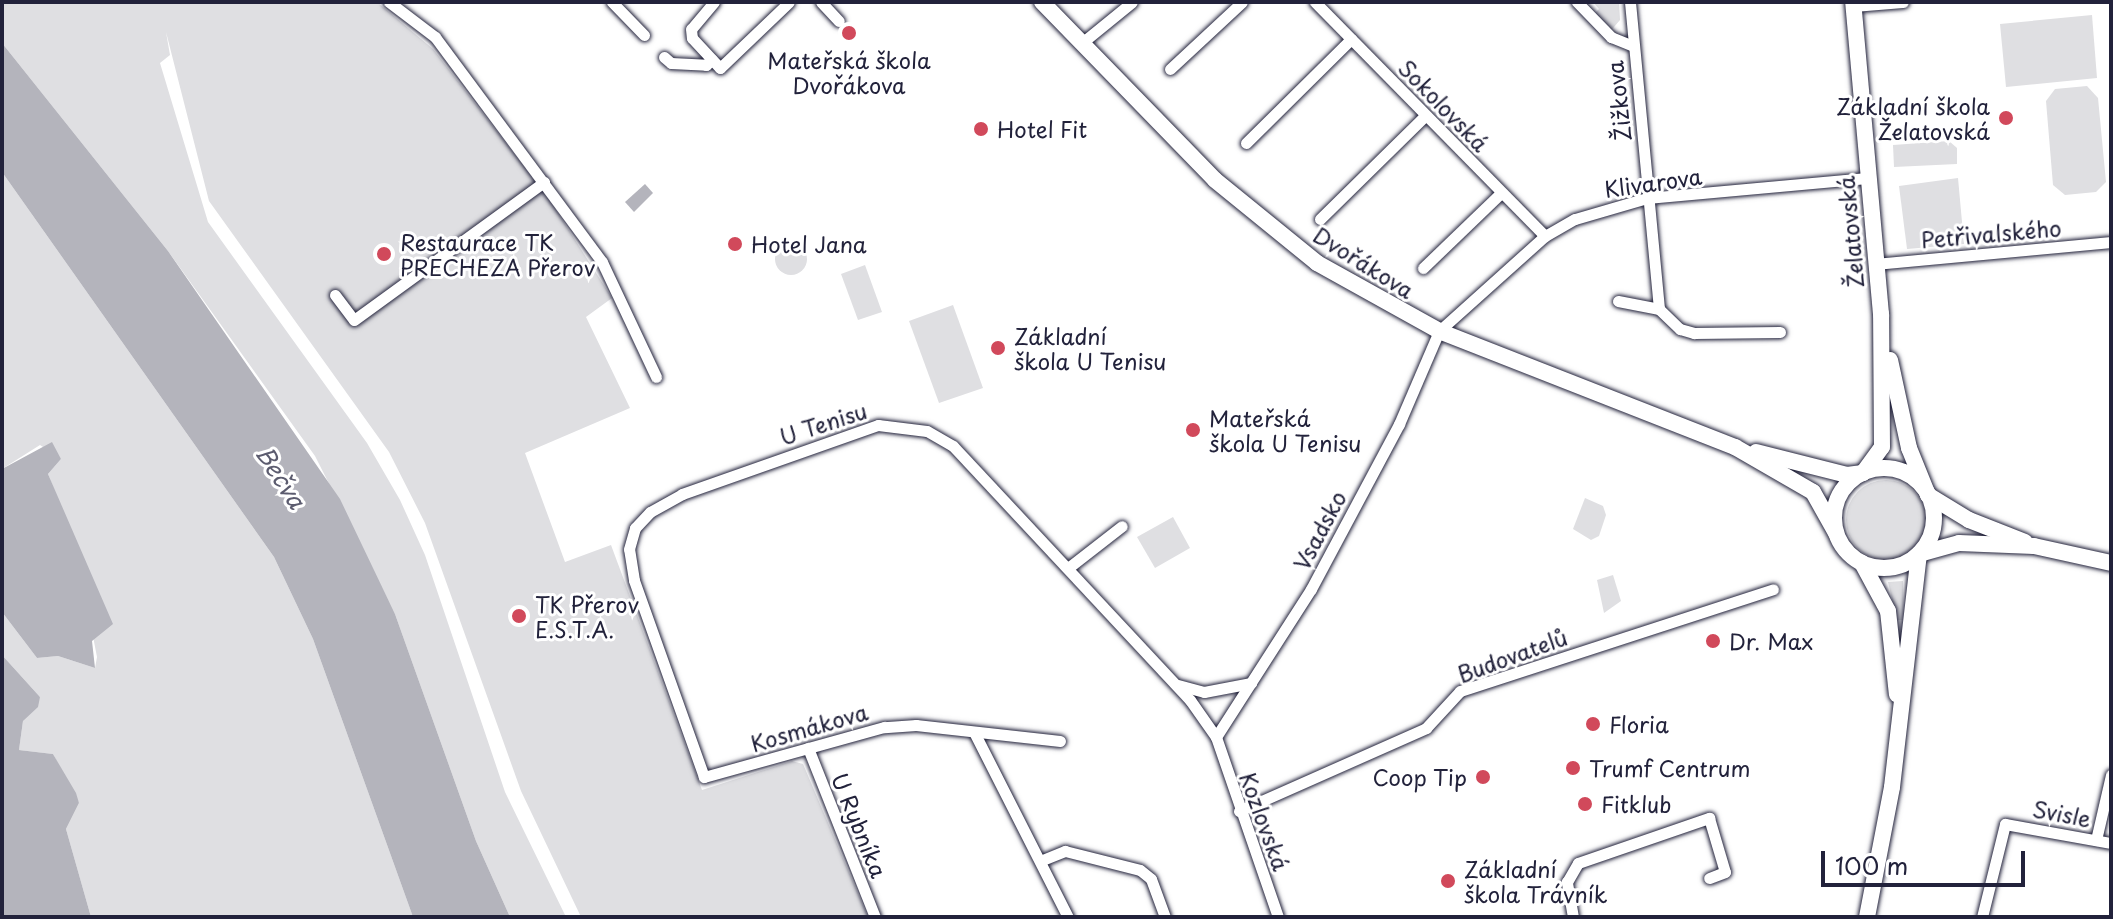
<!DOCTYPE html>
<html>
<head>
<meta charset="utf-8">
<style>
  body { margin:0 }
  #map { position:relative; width:2113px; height:919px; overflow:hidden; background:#fff; font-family:"Playpen Sans",sans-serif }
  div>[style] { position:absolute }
  .green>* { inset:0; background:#dfdfe2 }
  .round { border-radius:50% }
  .water>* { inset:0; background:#b4b4bc }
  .roads { filter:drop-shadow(0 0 2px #22223b) drop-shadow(0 0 2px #22223b) }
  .minor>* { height:11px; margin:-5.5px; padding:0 5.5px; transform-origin:5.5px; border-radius:5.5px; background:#fff }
  .secondary>* { height:16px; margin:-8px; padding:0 8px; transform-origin:8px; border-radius:8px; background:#fff }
  .secondary>.ring { margin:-8px; padding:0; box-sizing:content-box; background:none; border:16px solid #fff; border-radius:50% }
  .dots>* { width:22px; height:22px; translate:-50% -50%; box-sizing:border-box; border:4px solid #fff; border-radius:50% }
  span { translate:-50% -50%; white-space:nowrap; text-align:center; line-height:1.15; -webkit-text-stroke:6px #fff; paint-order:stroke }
  .poi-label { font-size:22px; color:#22223b }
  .right { translate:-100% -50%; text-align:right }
  .left { translate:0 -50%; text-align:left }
  .street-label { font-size:22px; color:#22223b }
  .water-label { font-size:24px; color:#5c5c6f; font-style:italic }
  .frame { position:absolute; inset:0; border:4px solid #22223b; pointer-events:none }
  .scale { position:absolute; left:1821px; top:851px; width:204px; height:36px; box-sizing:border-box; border:4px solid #22223b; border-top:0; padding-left:10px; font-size:24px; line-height:28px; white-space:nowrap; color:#22223b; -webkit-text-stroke:6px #fff; paint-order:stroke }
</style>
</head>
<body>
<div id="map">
  <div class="green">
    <div style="clip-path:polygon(2px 2px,377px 2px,433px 49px,549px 199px,612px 298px,586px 317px,630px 408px,525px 453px,565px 562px,611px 545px,702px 790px,792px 761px,803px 764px,868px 917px,581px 917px,521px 791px,425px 523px,389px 452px,209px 201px,166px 32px,170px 55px,160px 63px,208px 222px,367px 443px,400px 500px,425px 555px,505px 792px,566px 917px,510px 917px,476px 841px,395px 614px,315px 456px,168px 251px,2px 43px)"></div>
    <div style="clip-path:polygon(1593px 2px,1619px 2px,1620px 20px,1608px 34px,1591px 17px,1599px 9px)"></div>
    <div style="clip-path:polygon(2092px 15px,2097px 78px,2006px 87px,2000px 24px)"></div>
    <div style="clip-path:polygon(2087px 86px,2098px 98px,2106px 182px,2096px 192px,2065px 195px,2053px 185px,2046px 101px,2055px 89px)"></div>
    <div style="clip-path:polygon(1949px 141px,1957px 148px,1957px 164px,1894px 167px,1893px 145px)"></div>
    <div style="clip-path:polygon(2px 172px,274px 557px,313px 639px,413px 917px,91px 917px,66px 829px,79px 803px,53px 754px,19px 750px,23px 721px,40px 697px,2px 655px,2px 612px,37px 658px,58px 656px,95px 668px,97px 657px,74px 539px,48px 474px,61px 459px,40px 445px,2px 469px)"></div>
    <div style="clip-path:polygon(1958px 178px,1964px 244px,1907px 249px,1899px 186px)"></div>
    <div class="round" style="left:775px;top:243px;width:32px;height:32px"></div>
    <div style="clip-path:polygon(865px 265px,882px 312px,858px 320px,841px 274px)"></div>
    <div style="clip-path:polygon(953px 305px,983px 388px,939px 403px,909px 321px)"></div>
    <div class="round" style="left:1846px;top:480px;width:80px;height:80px"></div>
    <div style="clip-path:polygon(1585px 498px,1603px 506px,1606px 515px,1599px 536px,1591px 540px,1573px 529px)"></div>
    <div style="clip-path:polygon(1173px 517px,1190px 548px,1155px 568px,1137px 537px)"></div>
    <div style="clip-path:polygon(1613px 575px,1621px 601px,1604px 613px,1597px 580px)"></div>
    <div style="clip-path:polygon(1903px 581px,1904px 620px,1897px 620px,1888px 582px)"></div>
  </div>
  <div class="water">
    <div style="clip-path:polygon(2px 43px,168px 251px,340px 499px,395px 614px,476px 841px,510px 917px,413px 917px,313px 639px,274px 557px,2px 172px)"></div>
    <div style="clip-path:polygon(645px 184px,653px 193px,634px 212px,625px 202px)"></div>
    <div style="clip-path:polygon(52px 442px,61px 459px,48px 474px,113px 624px,92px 641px,95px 668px,58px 656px,37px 658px,2px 612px,2px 469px)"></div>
    <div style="clip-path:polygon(2px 655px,40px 697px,38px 707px,23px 721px,19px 750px,53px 754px,76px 793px,79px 803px,66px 829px,91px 917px,2px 917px)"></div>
  </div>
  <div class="roads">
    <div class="minor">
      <div style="left:389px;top:2px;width:58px;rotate:37.3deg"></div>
      <div style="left:435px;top:37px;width:280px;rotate:53.4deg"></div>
      <div style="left:602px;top:262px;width:127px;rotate:64.8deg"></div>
      <div style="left:612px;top:2px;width:46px;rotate:45.9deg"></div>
      <div style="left:714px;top:2px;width:35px;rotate:130deg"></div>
      <div style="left:691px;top:29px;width:9px;rotate:84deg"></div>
      <div style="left:692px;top:38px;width:41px;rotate:47deg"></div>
      <div style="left:720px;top:68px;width:95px;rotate:-43.7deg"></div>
      <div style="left:821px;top:2px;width:26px;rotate:47deg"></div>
      <div style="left:1315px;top:2px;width:328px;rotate:45.5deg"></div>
      <div style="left:1577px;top:2px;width:49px;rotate:45.8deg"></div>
      <div style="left:1611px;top:37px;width:24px;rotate:22deg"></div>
      <div style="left:1630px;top:2px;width:308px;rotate:84.6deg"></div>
      <div style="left:1659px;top:309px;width:29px;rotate:44deg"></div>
      <div style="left:1680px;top:329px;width:15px;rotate:16deg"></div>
      <div style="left:1694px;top:333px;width:86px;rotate:-0.7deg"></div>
      <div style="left:1853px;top:6px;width:50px;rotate:-4.6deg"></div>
      <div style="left:1083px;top:42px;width:63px;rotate:-39.2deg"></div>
      <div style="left:664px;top:57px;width:9px;rotate:41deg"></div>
      <div style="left:671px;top:63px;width:35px;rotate:3deg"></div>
      <div style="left:706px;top:65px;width:8px;rotate:-45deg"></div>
      <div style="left:1170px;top:69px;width:98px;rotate:-42.9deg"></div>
      <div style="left:1246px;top:143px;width:148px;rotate:-44.7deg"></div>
      <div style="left:1320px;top:219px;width:148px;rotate:-44.5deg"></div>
      <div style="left:1875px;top:264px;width:237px;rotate:-5.3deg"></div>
      <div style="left:1423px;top:268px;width:108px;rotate:-43.9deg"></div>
      <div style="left:335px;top:295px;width:31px;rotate:53deg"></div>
      <div style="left:354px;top:320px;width:235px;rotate:-36deg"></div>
      <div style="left:1618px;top:301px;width:42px;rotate:11deg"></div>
      <div style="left:1068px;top:568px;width:68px;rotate:-37.9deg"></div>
      <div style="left:1178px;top:685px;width:27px;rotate:15deg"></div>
      <div style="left:1204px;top:692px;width:48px;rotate:-10.8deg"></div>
      <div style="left:974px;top:732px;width:208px;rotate:63.1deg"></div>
      <div style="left:1216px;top:737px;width:176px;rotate:-57.3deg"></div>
      <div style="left:1311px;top:589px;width:187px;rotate:-61.9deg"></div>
      <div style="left:1399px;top:424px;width:101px;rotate:-66.7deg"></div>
      <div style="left:1439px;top:331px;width:142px;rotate:-41.9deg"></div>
      <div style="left:1545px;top:236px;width:34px;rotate:-30deg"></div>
      <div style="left:1575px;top:219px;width:75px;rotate:-16.3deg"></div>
      <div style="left:1647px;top:198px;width:221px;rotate:-5.2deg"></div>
      <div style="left:1060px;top:741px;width:145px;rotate:-173.7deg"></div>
      <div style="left:916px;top:725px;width:32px;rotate:176deg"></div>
      <div style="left:884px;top:727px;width:187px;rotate:164.5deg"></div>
      <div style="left:704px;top:777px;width:209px;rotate:-109.6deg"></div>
      <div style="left:634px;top:580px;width:31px;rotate:-99deg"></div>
      <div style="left:629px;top:549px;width:22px;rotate:-74deg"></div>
      <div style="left:635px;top:528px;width:22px;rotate:-47deg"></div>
      <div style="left:650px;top:512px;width:37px;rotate:-29deg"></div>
      <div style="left:682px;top:494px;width:208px;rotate:-19.4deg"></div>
      <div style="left:878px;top:425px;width:49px;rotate:7deg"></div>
      <div style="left:927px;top:431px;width:30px;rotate:30deg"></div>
      <div style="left:953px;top:446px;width:347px;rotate:47deg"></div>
      <div style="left:1190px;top:700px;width:45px;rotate:54.9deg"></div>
      <div style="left:1216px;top:737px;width:190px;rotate:71deg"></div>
      <div style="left:808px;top:748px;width:182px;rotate:68.4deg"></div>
      <div style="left:1239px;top:811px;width:205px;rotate:-23.9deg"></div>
      <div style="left:1426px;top:728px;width:50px;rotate:-47.4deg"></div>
      <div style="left:1460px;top:691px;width:329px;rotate:-18deg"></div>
      <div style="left:2096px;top:840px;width:67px;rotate:-77deg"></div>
      <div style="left:1040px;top:861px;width:27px;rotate:-22deg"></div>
      <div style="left:1065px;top:851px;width:77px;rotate:14.2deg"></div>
      <div style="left:1140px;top:870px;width:14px;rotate:39deg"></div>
      <div style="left:1151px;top:879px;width:40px;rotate:69.8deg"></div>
      <div style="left:1573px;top:917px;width:36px;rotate:-100deg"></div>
      <div style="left:1567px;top:882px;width:22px;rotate:-60deg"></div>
      <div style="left:1578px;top:863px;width:139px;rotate:-19deg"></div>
      <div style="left:1709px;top:818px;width:56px;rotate:73.5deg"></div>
      <div style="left:1725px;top:872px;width:17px;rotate:159deg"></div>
      <div style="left:1982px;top:917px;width:96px;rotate:-76.1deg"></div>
      <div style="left:2005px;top:824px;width:108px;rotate:10.2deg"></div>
    </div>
    <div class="secondary">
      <div style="left:1042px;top:2px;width:248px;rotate:45.8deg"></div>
      <div style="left:1215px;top:180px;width:132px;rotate:39.1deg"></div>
      <div style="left:1317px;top:263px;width:140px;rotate:29.1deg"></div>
      <div style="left:1439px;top:331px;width:318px;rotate:21.4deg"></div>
      <div style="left:1735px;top:447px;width:90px;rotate:30deg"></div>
      <div style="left:1813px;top:492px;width:47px;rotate:60.7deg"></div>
      <div style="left:1890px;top:360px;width:90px;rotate:77.8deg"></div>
      <div style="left:1909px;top:448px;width:51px;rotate:68deg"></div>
      <div style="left:1928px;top:495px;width:48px;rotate:31.4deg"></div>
      <div style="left:1969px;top:520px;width:60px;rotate:21.4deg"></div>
      <div style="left:1756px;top:452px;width:94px;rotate:14.2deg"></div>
      <div style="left:1847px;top:475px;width:16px;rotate:-7deg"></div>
      <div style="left:1863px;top:473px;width:32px;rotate:-54deg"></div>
      <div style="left:1882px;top:447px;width:133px;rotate:-90.4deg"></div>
      <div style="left:1881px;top:314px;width:313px;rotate:-95.1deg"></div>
      <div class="ring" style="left:1834px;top:468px;width:84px;height:84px"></div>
      <div style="left:1862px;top:563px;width:55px;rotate:61.6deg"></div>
      <div style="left:1888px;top:611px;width:84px;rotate:83.9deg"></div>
      <div style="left:1867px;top:917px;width:132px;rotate:-79.1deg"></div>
      <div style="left:1892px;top:787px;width:235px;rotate:-83.4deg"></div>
      <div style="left:1919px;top:554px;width:41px;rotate:-15.4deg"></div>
      <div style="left:1959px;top:543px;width:75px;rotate:2.3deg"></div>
      <div style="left:2034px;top:546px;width:79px;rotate:12.4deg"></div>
    </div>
  </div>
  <div class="dots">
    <div style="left:849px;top:33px;background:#d1495b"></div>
    <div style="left:2006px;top:118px;background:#d1495b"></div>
    <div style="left:981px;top:129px;background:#d1495b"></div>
    <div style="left:735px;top:244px;background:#d1495b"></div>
    <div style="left:384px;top:254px;background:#d1495b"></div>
    <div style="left:998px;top:348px;background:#d1495b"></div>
    <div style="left:1193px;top:430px;background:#d1495b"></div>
    <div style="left:519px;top:616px;background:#d1495b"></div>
    <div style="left:1713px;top:641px;background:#d1495b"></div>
    <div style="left:1593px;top:724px;background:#d1495b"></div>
    <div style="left:1573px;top:768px;background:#d1495b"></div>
    <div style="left:1483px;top:777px;background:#d1495b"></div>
    <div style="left:1585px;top:804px;background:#d1495b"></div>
    <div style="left:1448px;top:881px;background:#d1495b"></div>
  </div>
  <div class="poi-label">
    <span style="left:849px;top:72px">Mateřská škola<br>Dvořákova</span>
    <span class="right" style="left:1990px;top:118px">Základní škola<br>Želatovská</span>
    <span class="left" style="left:997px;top:129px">Hotel Fit</span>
    <span class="left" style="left:400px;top:254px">Restaurace TK<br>PRECHEZA Přerov</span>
    <span class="left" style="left:751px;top:244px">Hotel Jana</span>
    <span class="left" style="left:1014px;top:348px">Základní<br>škola U Tenisu</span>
    <span class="left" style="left:1209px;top:430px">Mateřská<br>škola U Tenisu</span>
    <span class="left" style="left:535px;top:616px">TK Přerov<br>E.S.T.A.</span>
    <span class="left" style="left:1729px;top:641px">Dr. Max</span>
    <span class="left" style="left:1609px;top:724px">Floria</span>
    <span class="left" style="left:1589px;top:768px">Trumf Centrum</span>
    <span class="right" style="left:1467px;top:777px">Coop Tip</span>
    <span class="left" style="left:1601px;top:804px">Fitklub</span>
    <span class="left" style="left:1464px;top:881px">Základní<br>škola Trávník</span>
  </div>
  <div class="street-label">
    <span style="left:1618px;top:101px;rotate:-96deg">Žižkova</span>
    <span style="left:1444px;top:105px;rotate:46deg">Sokolovská</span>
    <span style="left:1653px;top:182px;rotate:-8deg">Klivarova</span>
    <span style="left:1850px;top:232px;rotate:-95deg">Želatovská</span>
    <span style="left:1991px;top:233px;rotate:-5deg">Petřivalského</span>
    <span style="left:1364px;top:262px;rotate:32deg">Dvořákova</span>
    <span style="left:823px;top:423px;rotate:-18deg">U Tenisu</span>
    <span style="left:1319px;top:530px;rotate:-62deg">Vsadsko</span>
    <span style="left:1512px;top:655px;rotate:-20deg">Budovatelů</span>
    <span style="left:809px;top:727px;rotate:-16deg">Kosmákova</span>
    <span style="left:2062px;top:813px;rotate:11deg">Svisle</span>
    <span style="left:1265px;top:821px;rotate:70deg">Kozlovská</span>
    <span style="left:860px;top:825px;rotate:68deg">U Rybníka</span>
  </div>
  <div class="water-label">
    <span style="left:281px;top:477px;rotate:57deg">Bečva</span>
  </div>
  <div class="frame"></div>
  <div class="scale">100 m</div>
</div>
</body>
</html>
